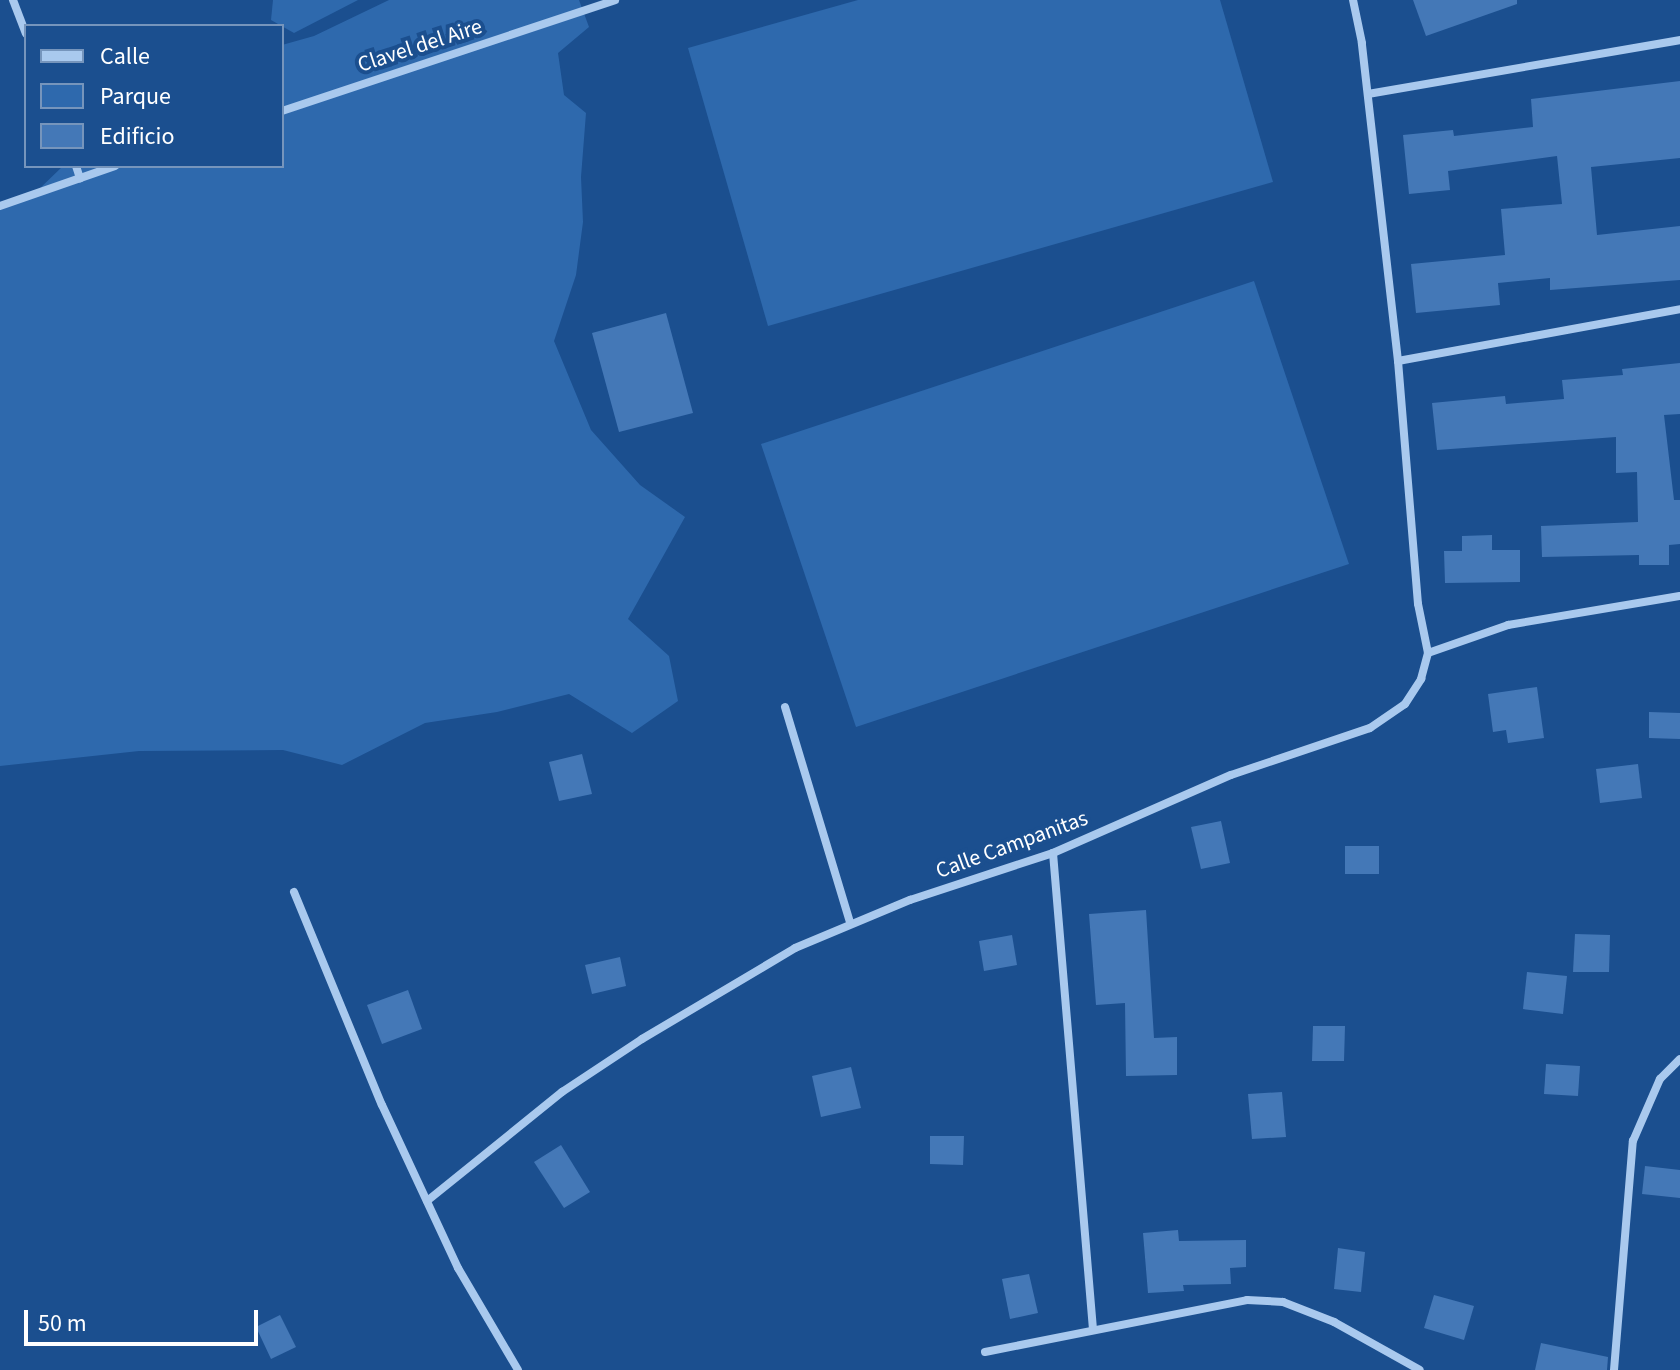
<!DOCTYPE html>
<html>
<head>
<meta charset="utf-8">
<style>
  body { margin:0 }
  #map { position:relative; width:1680px; height:1370px; overflow:hidden; background:#1b4f8f; font-family:"Source Sans 3",sans-serif }
  div>[style] { position:absolute }
  .green>* { inset:0; background:#2e69ad }
  .building>* { inset:0; background:#4478b7 }
  .street>* { height:8px; margin:-4px; padding:0 4px; transform-origin:4px; border-radius:4px; background:#a9c9ee }
  span { translate:-50% -50%; white-space:nowrap; text-align:center; line-height:1.15; -webkit-text-stroke:8px #1b4f8f; paint-order:stroke }
  .street-label { font-size:22px; color:#fff }
  .legend { position:absolute; left:24px; top:24px; width:260px; height:144px; box-sizing:border-box; background:#1b4f8f; border:2px solid #7695bc; margin:0; padding:10px 14px; list-style:none; font-size:24px; color:#fff }
  .legend li { display:flex; align-items:center; gap:16px; height:40px }
  .legend b { width:40px; border:2px solid #7695bc }
  .scale { position:absolute; left:24px; top:1310px; width:234px; height:36px; box-sizing:border-box; border:4px solid #fff; border-top:0; padding-left:10px; font-size:24px; line-height:28px; white-space:nowrap; color:#fff; -webkit-text-stroke:6px #1b4f8f; paint-order:stroke }
</style>
</head>
<body>
<div id="map">
  <div class="green">
    <div style="clip-path:polygon(273px 0,358px 0,294px 33px,271px 20px)"></div>
    <div style="clip-path:polygon(389px 0,579px 0,589px 27px,558px 53px,564px 95px,586px 113px,581px 177px,583px 222px,576px 275px,554px 341px,591px 430px,640px 485px,685px 517px,628px 619px,669px 656px,678px 701px,632px 733px,569px 694px,497px 712px,425px 723px,342px 765px,283px 750px,139px 751px,0 766px,0 204px,35px 193px,63px 166px,282px 166px,282px 45px,314px 36px)"></div>
    <div style="clip-path:polygon(858px 0,1220px 0,1273px 182px,768px 326px,688px 48px)"></div>
    <div style="clip-path:polygon(1254px 281px,1349px 564px,856px 727px,761px 444px)"></div>
  </div>
  <div class="building">
    <div style="clip-path:polygon(1413px 0,1517px 0,1517px 4px,1426px 36px)"></div>
    <div style="clip-path:polygon(1680px 81px,1680px 158px,1591px 167px,1597px 235px,1680px 226px,1680px 280px,1550px 290px,1550px 278px,1498px 283px,1500px 305px,1416px 313px,1411px 264px,1505px 255px,1501px 209px,1562px 204px,1557px 156px,1448px 171px,1450px 190px,1409px 194px,1403px 135px,1453px 130px,1454px 136px,1533px 127px,1531px 99px)"></div>
    <div style="clip-path:polygon(666px 313px,693px 413px,619px 432px,592px 333px)"></div>
    <div style="clip-path:polygon(1680px 363px,1680px 414px,1664px 415px,1674px 500px,1680px 500px,1680px 544px,1669px 545px,1669px 565px,1639px 565px,1639px 555px,1542px 557px,1541px 526px,1638px 522px,1637px 472px,1616px 473px,1616px 437px,1437px 450px,1432px 403px,1505px 396px,1506px 404px,1564px 399px,1562px 380px,1623px 375px,1622px 369px)"></div>
    <div style="clip-path:polygon(1492px 535px,1492px 550px,1520px 550px,1520px 582px,1445px 583px,1444px 551px,1462px 551px,1462px 536px)"></div>
    <div style="clip-path:polygon(1537px 687px,1544px 738px,1508px 743px,1506px 730px,1493px 732px,1488px 694px)"></div>
    <div style="clip-path:polygon(1649px 712px,1680px 713px,1680px 739px,1649px 738px)"></div>
    <div style="clip-path:polygon(582px 754px,592px 794px,559px 801px,549px 762px)"></div>
    <div style="clip-path:polygon(1638px 764px,1642px 798px,1600px 803px,1596px 769px)"></div>
    <div style="clip-path:polygon(1221px 821px,1230px 863px,1201px 869px,1191px 827px)"></div>
    <div style="clip-path:polygon(1345px 846px,1379px 846px,1379px 874px,1345px 874px)"></div>
    <div style="clip-path:polygon(1146px 910px,1154px 1038px,1177px 1037px,1177px 1075px,1126px 1076px,1125px 1003px,1096px 1005px,1089px 914px)"></div>
    <div style="clip-path:polygon(1575px 934px,1610px 935px,1609px 972px,1573px 972px)"></div>
    <div style="clip-path:polygon(1012px 935px,1017px 965px,984px 971px,979px 941px)"></div>
    <div style="clip-path:polygon(620px 957px,626px 986px,592px 994px,585px 965px)"></div>
    <div style="clip-path:polygon(1527px 972px,1567px 976px,1563px 1014px,1523px 1009px)"></div>
    <div style="clip-path:polygon(408px 990px,422px 1029px,382px 1044px,367px 1005px)"></div>
    <div style="clip-path:polygon(1313px 1026px,1345px 1026px,1344px 1061px,1312px 1061px)"></div>
    <div style="clip-path:polygon(1546px 1064px,1580px 1066px,1578px 1096px,1544px 1094px)"></div>
    <div style="clip-path:polygon(851px 1067px,861px 1108px,821px 1117px,812px 1076px)"></div>
    <div style="clip-path:polygon(1282px 1092px,1286px 1137px,1252px 1139px,1248px 1094px)"></div>
    <div style="clip-path:polygon(930px 1136px,964px 1136px,963px 1165px,930px 1164px)"></div>
    <div style="clip-path:polygon(561px 1145px,590px 1192px,564px 1208px,534px 1162px)"></div>
    <div style="clip-path:polygon(1645px 1166px,1680px 1170px,1680px 1198px,1642px 1194px)"></div>
    <div style="clip-path:polygon(1178px 1230px,1179px 1241px,1246px 1240px,1246px 1267px,1230px 1268px,1231px 1284px,1183px 1285px,1184px 1291px,1148px 1293px,1143px 1233px)"></div>
    <div style="clip-path:polygon(1338px 1248px,1365px 1252px,1361px 1292px,1334px 1289px)"></div>
    <div style="clip-path:polygon(1029px 1274px,1038px 1313px,1010px 1319px,1002px 1279px)"></div>
    <div style="clip-path:polygon(1434px 1295px,1474px 1306px,1464px 1340px,1424px 1328px)"></div>
    <div style="clip-path:polygon(280px 1315px,296px 1347px,271px 1359px,256px 1327px)"></div>
    <div style="clip-path:polygon(1541px 1343px,1608px 1357px,1607px 1370px,1535px 1370px)"></div>
  </div>
  <div class="street">
    <div style="left:13px;top:0;width:36px;rotate:69deg"></div>
    <div style="left:1368px;top:94px;width:317px;rotate:-9.8deg"></div>
    <div style="left:282px;top:111px;width:351px;rotate:-18.4deg"></div>
    <div style="left:76px;top:166px;width:13px;rotate:72deg"></div>
    <div style="left:0;top:206px;width:122px;rotate:-19.2deg"></div>
    <div style="left:1398px;top:361px;width:287px;rotate:-10.4deg"></div>
    <div style="left:1428px;top:653px;width:85px;rotate:-19.3deg"></div>
    <div style="left:1508px;top:625px;width:174px;rotate:-9.6deg"></div>
    <div style="left:785px;top:707px;width:225px;rotate:73.2deg"></div>
    <div style="left:1053px;top:853px;width:478px;rotate:85.2deg"></div>
    <div style="left:294px;top:892px;width:230px;rotate:67.6deg"></div>
    <div style="left:382px;top:1105px;width:180px;rotate:65deg"></div>
    <div style="left:458px;top:1268px;width:118px;rotate:59.5deg"></div>
    <div style="left:427px;top:1201px;width:174px;rotate:-38.9deg"></div>
    <div style="left:562px;top:1092px;width:96px;rotate:-33.5deg"></div>
    <div style="left:642px;top:1039px;width:178px;rotate:-30.7deg"></div>
    <div style="left:795px;top:948px;width:125px;rotate:-22.7deg"></div>
    <div style="left:910px;top:900px;width:151px;rotate:-18.2deg"></div>
    <div style="left:1053px;top:853px;width:194px;rotate:-23.7deg"></div>
    <div style="left:1231px;top:775px;width:147px;rotate:-18.7deg"></div>
    <div style="left:1370px;top:728px;width:42px;rotate:-34.4deg"></div>
    <div style="left:1405px;top:704px;width:30px;rotate:-57deg"></div>
    <div style="left:1421px;top:679px;width:27px;rotate:-75deg"></div>
    <div style="left:1428px;top:653px;width:50px;rotate:-101.5deg"></div>
    <div style="left:1418px;top:604px;width:244px;rotate:-94.7deg"></div>
    <div style="left:1398px;top:361px;width:320px;rotate:-96.5deg"></div>
    <div style="left:1362px;top:43px;width:44px;rotate:-101.8deg"></div>
    <div style="left:985px;top:1352px;width:267px;rotate:-11.2deg"></div>
    <div style="left:1247px;top:1300px;width:36px;rotate:3deg"></div>
    <div style="left:1283px;top:1302px;width:55px;rotate:21.4deg"></div>
    <div style="left:1334px;top:1322px;width:98px;rotate:29.2deg"></div>
    <div style="left:1614px;top:1370px;width:230px;rotate:-85.3deg"></div>
    <div style="left:1633px;top:1141px;width:68px;rotate:-66.5deg"></div>
    <div style="left:1660px;top:1079px;width:28px;rotate:-45deg"></div>
  </div>
  <div class="street-label">
    <span style="left:420px;top:46px;rotate:-18deg">Clavel del Aire</span>
    <span style="left:1012px;top:845px;rotate:-20deg">Calle Campanitas</span>
  </div>
  <ul class="legend">
  <li><b style="height:10px;background:#a9c9ee"></b>Calle</li>
  <li><b style="height:22px;background:#2e69ad"></b>Parque</li>
  <li><b style="height:22px;background:#4478b7"></b>Edificio</li>
  </ul>
  <div class="scale">50 m</div>
</div>
</body>
</html>
